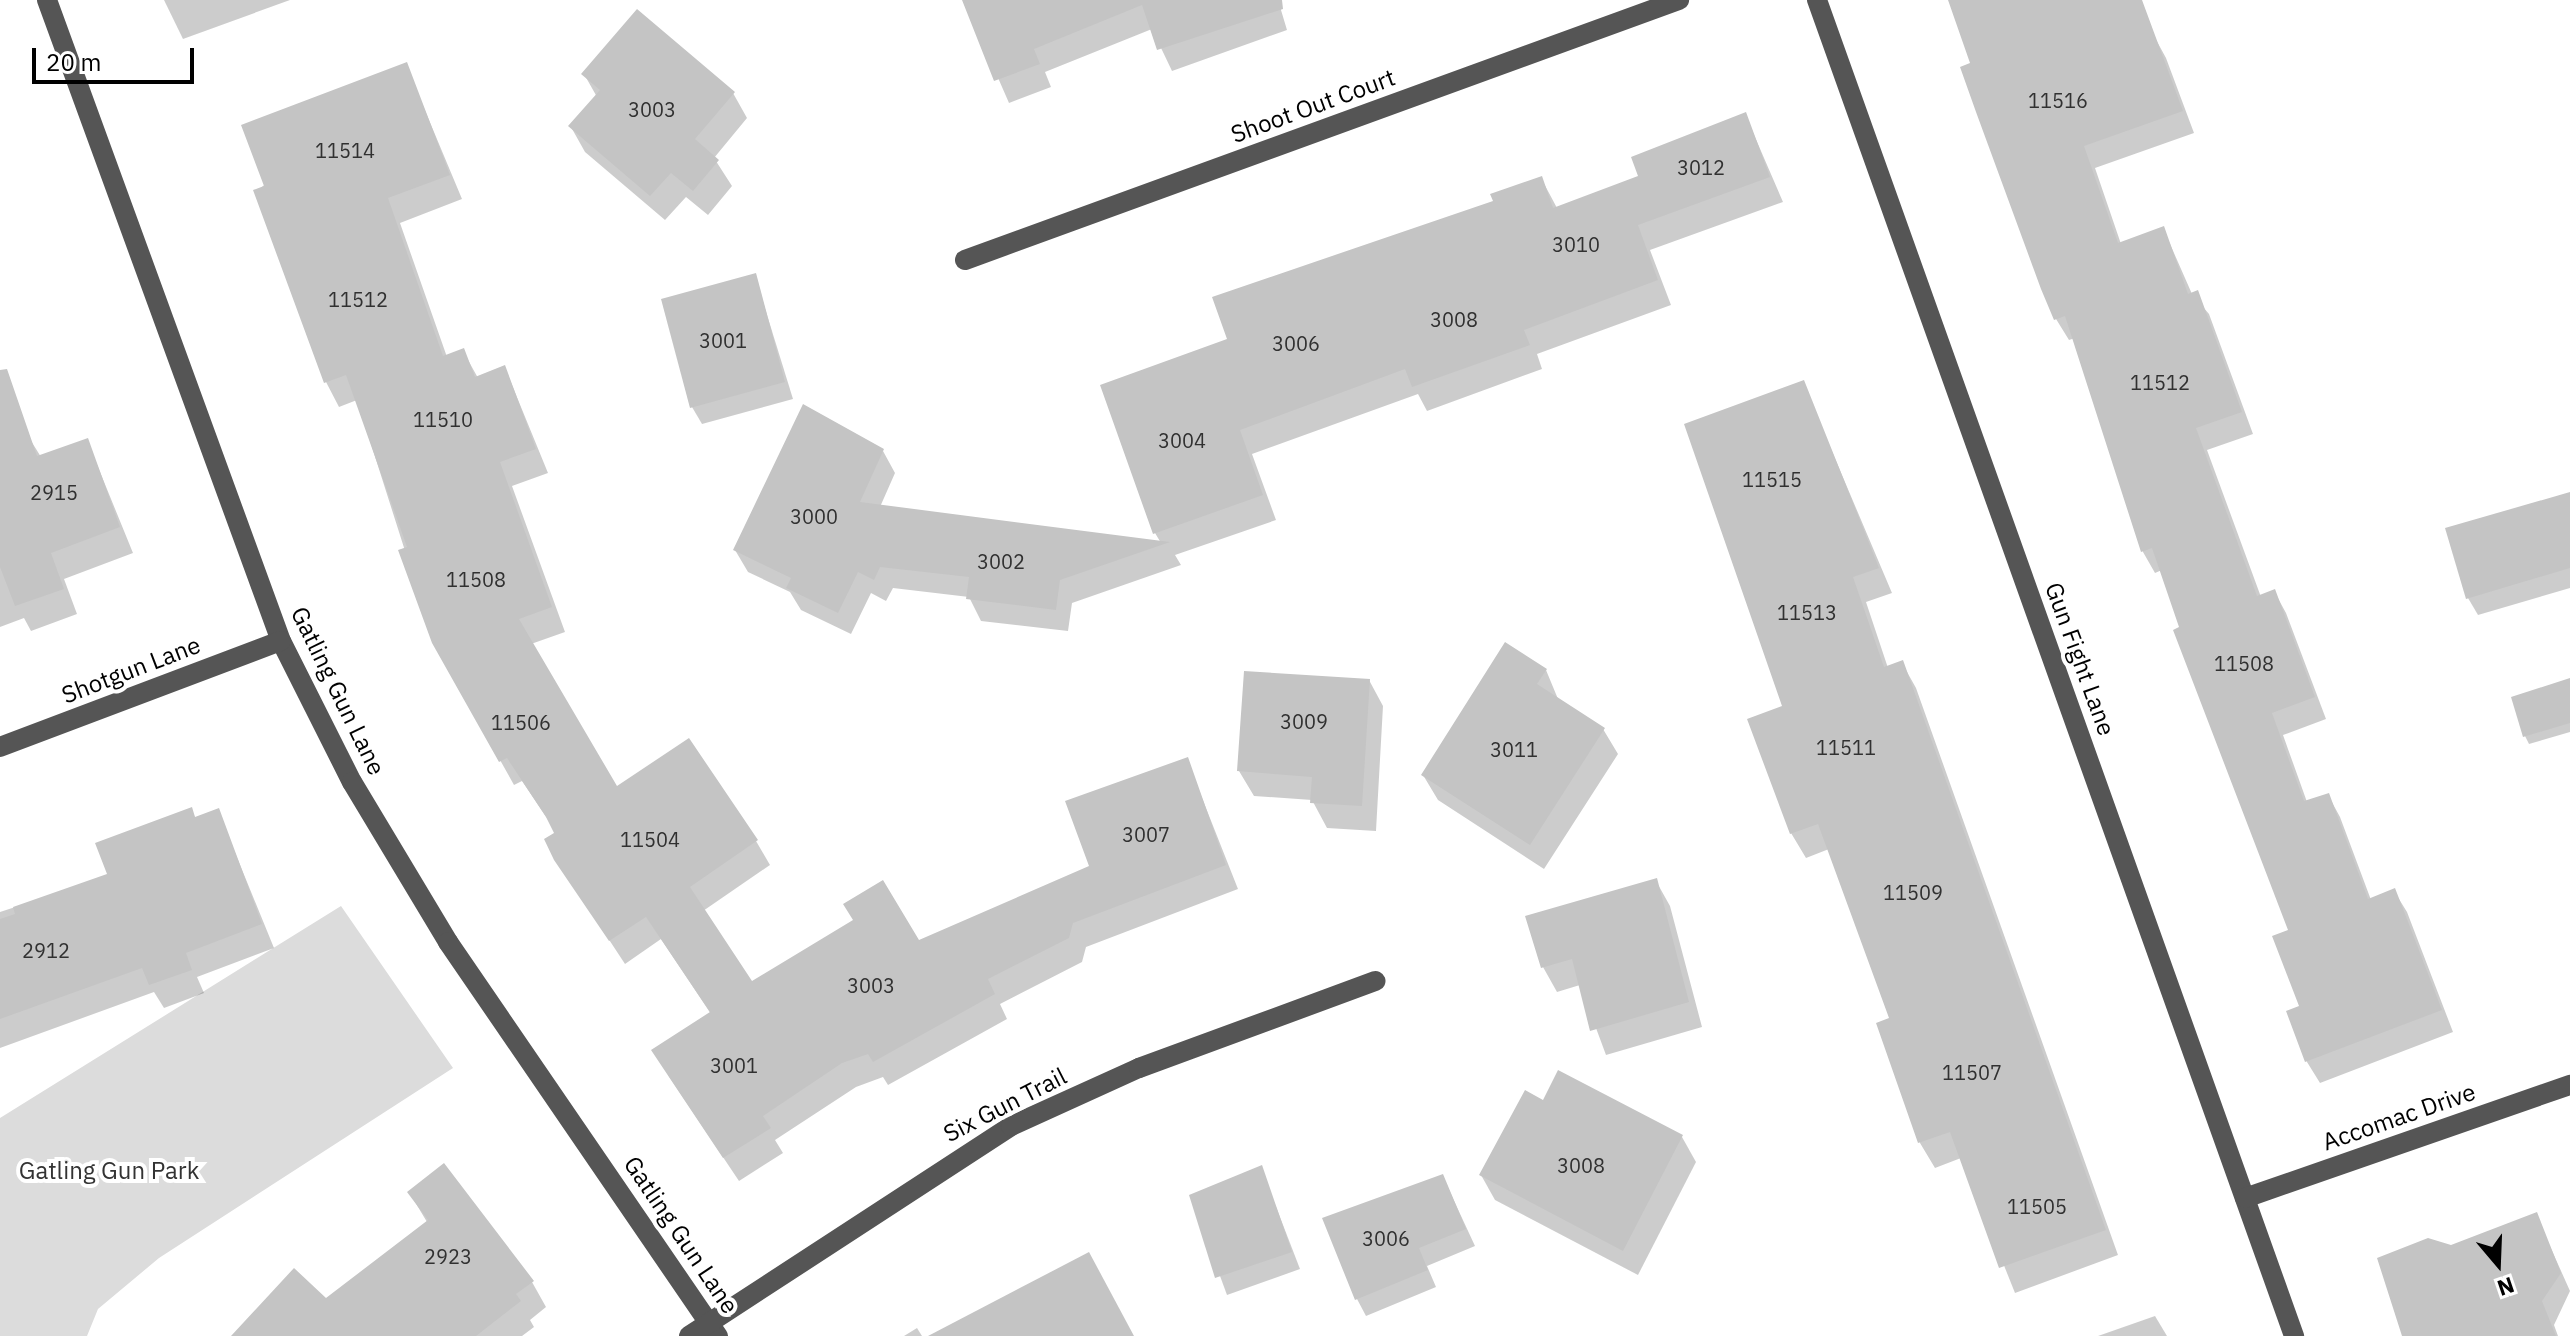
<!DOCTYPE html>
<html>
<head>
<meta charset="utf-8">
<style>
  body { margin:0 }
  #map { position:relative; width:2570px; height:1336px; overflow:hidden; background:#fff; font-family:"IBM Plex Sans",sans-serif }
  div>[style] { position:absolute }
  .green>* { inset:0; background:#dcdcdc }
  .shadow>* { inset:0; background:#0003 }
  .building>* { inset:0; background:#c4c4c4 }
  .minor>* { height:20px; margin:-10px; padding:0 10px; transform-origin:10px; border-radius:10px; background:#555 }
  span { translate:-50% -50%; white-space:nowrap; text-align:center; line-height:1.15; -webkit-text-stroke:8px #fff; paint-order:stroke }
  .number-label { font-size:20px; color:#313131 }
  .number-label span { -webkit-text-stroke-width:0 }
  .street-label { font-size:24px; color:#000 }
  .park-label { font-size:24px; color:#333 }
  .north { position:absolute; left:2458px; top:1224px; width:80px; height:80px; -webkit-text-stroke:6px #fff; paint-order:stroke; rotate:161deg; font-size:22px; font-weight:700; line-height:32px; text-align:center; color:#000 }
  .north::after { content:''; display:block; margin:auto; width:28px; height:36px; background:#000; clip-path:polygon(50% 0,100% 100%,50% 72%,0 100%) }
  .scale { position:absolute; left:32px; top:48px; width:162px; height:36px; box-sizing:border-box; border:4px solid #000; border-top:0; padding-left:10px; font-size:24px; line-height:28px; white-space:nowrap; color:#000; -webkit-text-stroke:6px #fff; paint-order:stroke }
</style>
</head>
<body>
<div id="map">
  <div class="green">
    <div style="clip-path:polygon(341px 906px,453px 1068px,159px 1258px,98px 1309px,87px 1336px,0 1336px,0 1118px)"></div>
  </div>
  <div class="shadow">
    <div style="clip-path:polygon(164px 0,290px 0,183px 39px)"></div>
    <div style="clip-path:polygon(964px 0,1278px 0,1287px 30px,1172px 71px,1152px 29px,1045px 72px,1051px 87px,1009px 103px)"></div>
    <div style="clip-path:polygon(1951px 0,2075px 0,2154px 36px,2166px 58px,2194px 133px,2095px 168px,2121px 244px,2163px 228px,2192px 294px,2209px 314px,2253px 434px,2207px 450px,2261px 597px,2274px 591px,2286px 613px,2326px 719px,2283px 735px,2307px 802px,2328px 795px,2340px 817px,2371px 900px,2394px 891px,2407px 912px,2453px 1032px,2320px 1083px,2307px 1062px,2288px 1012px,2301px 1007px,2291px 931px,2162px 570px,2155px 573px,2143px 552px,2075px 338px,2069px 340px,2056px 319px)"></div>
    <div style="clip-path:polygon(406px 65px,462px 199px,400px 223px,447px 357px,463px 351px,478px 378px,505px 368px,548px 473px,512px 486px,565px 632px,531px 644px,617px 789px,756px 841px,770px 865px,703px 911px,751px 983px,918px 942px,1091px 867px,1187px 760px,1238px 889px,1086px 947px,1082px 962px,1000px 1004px,1007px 1019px,888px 1085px,883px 1077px,856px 1087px,775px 1140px,783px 1153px,739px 1181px,668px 1075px,711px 1014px,661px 939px,625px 964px,556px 859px,555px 830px,522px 781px,514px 785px,434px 642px,357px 400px,339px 407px,326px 382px,256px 192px)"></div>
    <div style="clip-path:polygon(584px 74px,733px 93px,747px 118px,714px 158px,732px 186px,708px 215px,686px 197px,665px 220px,585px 152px,571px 127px,597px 97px)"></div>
    <div style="clip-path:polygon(1745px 114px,1783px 202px,1650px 250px,1671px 305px,1537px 354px,1542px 369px,1427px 411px,1418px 394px,1252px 454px,1276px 520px,1175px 555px,1181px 565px,1072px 603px,1068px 631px,981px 621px,969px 597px,893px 588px,886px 601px,871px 593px,851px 634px,801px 610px,790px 592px,748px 572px,735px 550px,883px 451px,895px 473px,880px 507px,1161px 543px,1155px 533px,1230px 340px,1541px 178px,1557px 208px,1640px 177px)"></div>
    <div style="clip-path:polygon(755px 276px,793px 399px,702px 424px,692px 407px)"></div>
    <div style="clip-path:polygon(1803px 383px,1892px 593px,1866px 602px,1888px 668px,1902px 663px,1916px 688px,2118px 1255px,2015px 1293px,1961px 1158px,1935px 1168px,1920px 1143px,1879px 1024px,1892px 1020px,1829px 849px,1806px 858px,1791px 833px,1784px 707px)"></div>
    <div style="clip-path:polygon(28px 436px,41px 457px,87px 440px,133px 553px,64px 579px,77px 614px,31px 631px,24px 618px,0 627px,0 445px)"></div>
    <div style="clip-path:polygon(2570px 494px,2570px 588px,2478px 615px,2468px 598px)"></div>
    <div style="clip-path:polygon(1546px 670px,1558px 699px,1603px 729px,1618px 754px,1544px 869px,1438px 800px,1423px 775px)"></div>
    <div style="clip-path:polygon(1369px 680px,1383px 706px,1376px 831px,1327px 828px,1312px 800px,1254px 796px,1239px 771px)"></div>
    <div style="clip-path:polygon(2570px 681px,2570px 732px,2529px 744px,2525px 736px)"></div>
    <div style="clip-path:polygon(191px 810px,196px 819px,218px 811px,274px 948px,197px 977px,204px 993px,164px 1008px,154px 992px,0 1048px,0 912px,110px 876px)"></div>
    <div style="clip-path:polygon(1656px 881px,1670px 906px,1702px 1027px,1606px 1055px,1580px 985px,1557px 992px,1543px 967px)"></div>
    <div style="clip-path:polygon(1682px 1137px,1696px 1162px,1638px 1275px,1495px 1200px,1481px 1175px)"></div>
    <div style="clip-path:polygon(1261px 1168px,1300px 1269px,1227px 1295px,1191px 1197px)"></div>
    <div style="clip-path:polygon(1443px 1177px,1475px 1246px,1427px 1266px,1436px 1287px,1366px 1316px,1357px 1299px)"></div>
    <div style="clip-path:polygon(409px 1192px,532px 1282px,546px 1307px,530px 1320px,534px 1327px,522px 1336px,233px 1336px,326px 1301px,427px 1222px)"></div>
    <div style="clip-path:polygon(2536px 1215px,2570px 1291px,2554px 1325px,2558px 1336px,2408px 1336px,2451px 1247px)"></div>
    <div style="clip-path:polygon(2155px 1316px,2167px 1336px,2098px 1336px)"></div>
    <div style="clip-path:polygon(917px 1328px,922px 1336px,904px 1336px)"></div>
  </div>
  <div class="building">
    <div style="clip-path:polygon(962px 0,1282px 0,1283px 9px,1157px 50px,1142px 5px,1034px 49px,1040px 64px,994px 81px)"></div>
    <div style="clip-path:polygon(1948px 0,2142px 0,2183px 111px,2084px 146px,2118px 243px,2164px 226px,2188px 294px,2198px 290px,2242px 412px,2196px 428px,2257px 596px,2275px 589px,2315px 697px,2272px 713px,2304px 801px,2329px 793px,2368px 899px,2395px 888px,2442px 1010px,2305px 1062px,2286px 1011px,2299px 1006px,2272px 936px,2288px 930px,2173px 630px,2179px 627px,2152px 548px,2141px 552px,2065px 316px,2054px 320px,2041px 289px,1976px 112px,1960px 67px,1970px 63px)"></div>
    <div style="clip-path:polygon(637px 9px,735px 92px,695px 139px,719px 160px,693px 191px,671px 173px,650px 196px,568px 126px,600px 90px,581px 74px)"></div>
    <div style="clip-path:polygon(407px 62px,450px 175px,388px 198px,443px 356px,464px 348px,475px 377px,505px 365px,536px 449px,500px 462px,552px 607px,519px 619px,617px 786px,689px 738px,758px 840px,690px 887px,752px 981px,853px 920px,843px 904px,883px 880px,919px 940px,1089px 866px,1065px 801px,1188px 757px,1226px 865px,1073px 923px,1069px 938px,988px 979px,995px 994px,873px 1062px,868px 1054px,842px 1063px,763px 1116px,771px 1128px,723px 1158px,651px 1050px,710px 1012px,646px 917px,609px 941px,554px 860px,544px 839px,554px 833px,546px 817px,507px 758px,499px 762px,432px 643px,398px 550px,407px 547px,346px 375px,324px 383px,253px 190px,264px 186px,241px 125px)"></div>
    <div style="clip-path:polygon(1746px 112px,1770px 177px,1638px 225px,1658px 280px,1524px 330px,1530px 345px,1412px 387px,1405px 369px,1240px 430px,1263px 495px,1153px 534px,1100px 385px,1227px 339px,1212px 297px,1493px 201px,1490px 194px,1542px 176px,1553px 208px,1638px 176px,1631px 157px)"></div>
    <div style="clip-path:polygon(756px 273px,785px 382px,690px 408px,661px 299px)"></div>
    <div style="clip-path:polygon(7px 369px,37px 456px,88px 438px,120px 527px,51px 553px,64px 589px,15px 606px,0 567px,0 370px)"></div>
    <div style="clip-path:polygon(1804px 380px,1879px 568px,1853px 577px,1884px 667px,1903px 660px,2106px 1230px,1999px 1268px,1950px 1132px,1918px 1143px,1876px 1023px,1889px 1018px,1818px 824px,1790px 834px,1747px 719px,1782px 706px,1684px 424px)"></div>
    <div style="clip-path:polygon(803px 404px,884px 449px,860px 502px,1170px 542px,1060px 580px,1056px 610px,966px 599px,969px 577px,880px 567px,874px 580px,858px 572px,838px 613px,786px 588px,791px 578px,733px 550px)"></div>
    <div style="clip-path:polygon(2570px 492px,2570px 568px,2466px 599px,2445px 528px)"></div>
    <div style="clip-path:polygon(1505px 642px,1547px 669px,1537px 684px,1605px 728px,1530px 845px,1421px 775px)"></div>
    <div style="clip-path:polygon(1244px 671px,1370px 679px,1362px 806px,1310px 803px,1312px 777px,1237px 771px)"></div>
    <div style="clip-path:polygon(2570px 678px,2570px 723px,2523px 737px,2511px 697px)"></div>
    <div style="clip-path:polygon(192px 807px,195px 817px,219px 808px,262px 924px,186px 953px,192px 970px,149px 985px,142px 968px,0 1019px,0 919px,15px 914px,13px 907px,107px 874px,95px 843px)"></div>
    <div style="clip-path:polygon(1657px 878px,1689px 1002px,1590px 1031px,1572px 959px,1541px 968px,1525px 916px)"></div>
    <div style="clip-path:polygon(1558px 1070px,1683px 1135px,1623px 1251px,1479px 1175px,1525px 1090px,1543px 1100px)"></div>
    <div style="clip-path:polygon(444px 1163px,534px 1281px,516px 1294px,521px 1301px,476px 1336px,231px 1336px,294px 1268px,326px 1298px,428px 1220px,407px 1192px)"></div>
    <div style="clip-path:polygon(1262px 1165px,1292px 1252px,1215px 1278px,1189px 1195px)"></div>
    <div style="clip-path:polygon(1443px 1174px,1466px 1229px,1419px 1248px,1428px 1270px,1355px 1300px,1322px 1218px)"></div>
    <div style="clip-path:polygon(2537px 1212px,2561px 1273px,2542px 1301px,2556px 1336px,2402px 1336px,2377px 1258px,2428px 1238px,2451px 1245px)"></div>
    <div style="clip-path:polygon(1089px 1252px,1134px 1336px,928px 1336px)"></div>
  </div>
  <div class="minor">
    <div style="left:47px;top:0;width:682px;rotate:69.95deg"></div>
    <div style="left:281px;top:641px;width:158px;rotate:63.3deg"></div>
    <div style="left:352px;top:782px;width:187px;rotate:59deg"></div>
    <div style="left:448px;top:942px;width:478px;rotate:55.6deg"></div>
    <div style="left:1817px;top:0;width:1419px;rotate:70.35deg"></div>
    <div style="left:965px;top:260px;width:760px;rotate:-20.01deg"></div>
    <div style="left:0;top:747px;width:300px;rotate:-20.7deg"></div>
    <div style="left:2245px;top:1198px;width:344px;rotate:-19.2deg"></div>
    <div style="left:689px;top:1336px;width:384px;rotate:-33.1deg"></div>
    <div style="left:1011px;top:1126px;width:141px;rotate:-24.4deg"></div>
    <div style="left:1139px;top:1068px;width:252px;rotate:-20.2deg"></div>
  </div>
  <div class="number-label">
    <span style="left:2058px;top:100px">11516</span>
    <span style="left:652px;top:109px">3003</span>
    <span style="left:345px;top:150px">11514</span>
    <span style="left:1701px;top:167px">3012</span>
    <span style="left:1576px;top:244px">3010</span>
    <span style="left:358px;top:299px">11512</span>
    <span style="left:1454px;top:319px">3008</span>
    <span style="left:723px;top:340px">3001</span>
    <span style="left:1296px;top:343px">3006</span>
    <span style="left:2160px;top:382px">11512</span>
    <span style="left:443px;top:419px">11510</span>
    <span style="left:1182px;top:440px">3004</span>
    <span style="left:1772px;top:479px">11515</span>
    <span style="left:54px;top:492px">2915</span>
    <span style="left:814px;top:516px">3000</span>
    <span style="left:1001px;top:561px">3002</span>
    <span style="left:476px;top:579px">11508</span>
    <span style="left:1807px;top:612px">11513</span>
    <span style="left:2244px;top:663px">11508</span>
    <span style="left:1304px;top:721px">3009</span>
    <span style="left:521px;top:722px">11506</span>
    <span style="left:1846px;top:747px">11511</span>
    <span style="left:1514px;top:749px">3011</span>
    <span style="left:1146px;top:834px">3007</span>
    <span style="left:650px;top:839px">11504</span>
    <span style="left:1913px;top:892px">11509</span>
    <span style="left:46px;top:950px">2912</span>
    <span style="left:871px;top:985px">3003</span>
    <span style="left:734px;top:1065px">3001</span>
    <span style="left:1972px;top:1072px">11507</span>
    <span style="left:1581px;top:1165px">3008</span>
    <span style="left:2037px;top:1206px">11505</span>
    <span style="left:1386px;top:1238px">3006</span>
    <span style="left:448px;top:1256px">2923</span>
  </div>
  <div class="street-label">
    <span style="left:1313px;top:106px;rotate:-20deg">Shoot Out Court</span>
    <span style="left:2080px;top:659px;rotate:70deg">Gun Fight Lane</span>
    <span style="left:131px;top:670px;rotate:-21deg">Shotgun Lane</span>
    <span style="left:338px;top:691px;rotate:64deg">Gatling Gun Lane</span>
    <span style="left:1005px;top:1105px;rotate:-27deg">Six Gun Trail</span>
    <span style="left:2399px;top:1117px;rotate:-19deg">Accomac Drive</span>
    <span style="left:681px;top:1235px;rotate:56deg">Gatling Gun Lane</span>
  </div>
  <div class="park-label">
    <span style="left:109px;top:1171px">Gatling Gun Park</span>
  </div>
  <div class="north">N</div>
  <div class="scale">20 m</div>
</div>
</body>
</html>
